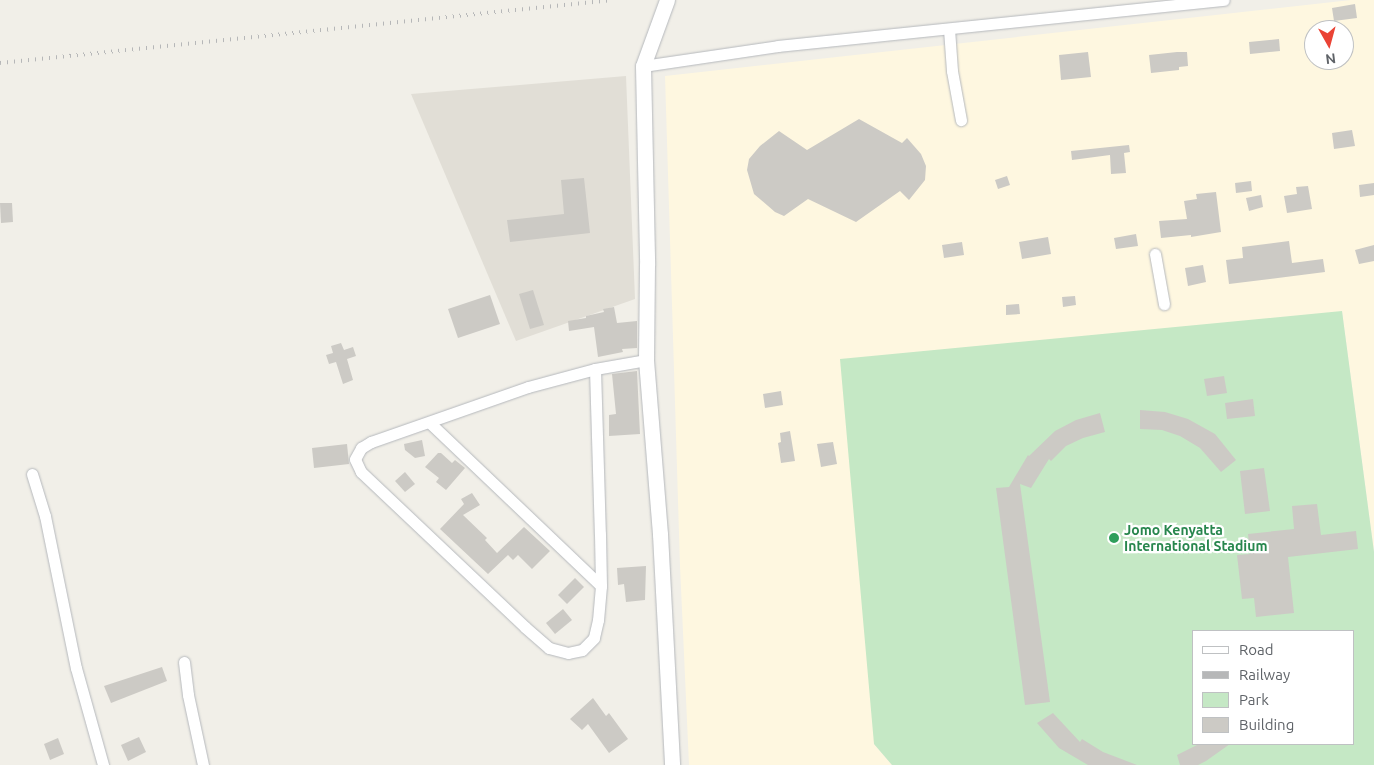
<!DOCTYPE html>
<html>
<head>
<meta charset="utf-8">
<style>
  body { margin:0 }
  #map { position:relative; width:1374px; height:765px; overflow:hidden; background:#f1efe8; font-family:Ubuntu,sans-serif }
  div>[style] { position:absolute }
  .commercial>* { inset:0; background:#fef7e0 }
  .education>* { inset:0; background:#e1ded6 }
  .green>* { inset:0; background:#c5e8c5 }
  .building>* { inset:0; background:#cccac5 }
  .roads { filter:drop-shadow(0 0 1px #b5b8bc) drop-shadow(0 0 1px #b5b8bc) }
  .street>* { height:11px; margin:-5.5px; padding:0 5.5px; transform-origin:5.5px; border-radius:5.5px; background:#fff }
  .secondary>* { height:15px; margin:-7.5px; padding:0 7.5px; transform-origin:7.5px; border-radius:7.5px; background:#fff }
  .rail>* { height:4px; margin-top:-2px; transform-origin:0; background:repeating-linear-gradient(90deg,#b6b7b8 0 1px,transparent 0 7px) }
  .dots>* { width:14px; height:14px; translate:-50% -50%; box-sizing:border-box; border:2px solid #fff; border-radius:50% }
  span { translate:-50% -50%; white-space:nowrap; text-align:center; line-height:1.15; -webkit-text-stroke:4.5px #fff; paint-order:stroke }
  .leisure-label { font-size:14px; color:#27864d; font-weight:700 }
  .left { translate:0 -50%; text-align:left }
  .legend { position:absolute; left:1192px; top:630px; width:162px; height:115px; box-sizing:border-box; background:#fff; border:1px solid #bfc1c3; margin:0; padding:6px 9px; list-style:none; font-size:15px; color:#5f6368 }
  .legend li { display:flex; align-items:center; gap:10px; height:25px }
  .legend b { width:25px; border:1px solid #bfc1c3 }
  .north { position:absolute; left:1304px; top:20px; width:50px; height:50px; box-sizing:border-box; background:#fff; border:1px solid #bfc1c3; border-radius:50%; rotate:173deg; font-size:14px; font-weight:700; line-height:20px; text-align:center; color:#5f6368 }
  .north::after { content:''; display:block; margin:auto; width:18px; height:22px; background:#ea4335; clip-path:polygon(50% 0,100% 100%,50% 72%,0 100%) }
</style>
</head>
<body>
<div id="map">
  <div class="commercial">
    <div style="clip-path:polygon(evenodd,1351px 0,1374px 0,1374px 552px,1342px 311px,874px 744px,892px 765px,689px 765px,680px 566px,665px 76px,1351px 0,1314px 30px,1344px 30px,1344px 60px,1314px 60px,1314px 30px)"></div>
  </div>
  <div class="education">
    <div style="clip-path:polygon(626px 76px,635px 299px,516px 341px,411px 94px)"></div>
  </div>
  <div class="green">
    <div style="clip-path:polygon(evenodd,1342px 311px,1374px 552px,1374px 765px,892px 765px,874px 744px,840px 359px,1342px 311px,1193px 631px,1353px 631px,1353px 744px,1193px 744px,1193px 631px)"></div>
  </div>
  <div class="building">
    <div style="clip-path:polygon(1355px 4px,1357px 18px,1334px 21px,1332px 8px)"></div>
    <div style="clip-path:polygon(1279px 39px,1280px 51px,1250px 54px,1249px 42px)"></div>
    <div style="clip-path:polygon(1088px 52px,1091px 77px,1061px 80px,1059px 55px)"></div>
    <div style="clip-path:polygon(1177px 52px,1187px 52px,1188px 66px,1179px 67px,1179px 70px,1151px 73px,1149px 55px)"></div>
    <div style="clip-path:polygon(859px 119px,902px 143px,907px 138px,921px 154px,926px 166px,925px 180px,909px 200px,900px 191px,856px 222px,808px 199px,784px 216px,775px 212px,754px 194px,747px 170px,749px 159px,760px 146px,779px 131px,807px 150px)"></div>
    <div style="clip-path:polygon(1352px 130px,1355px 146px,1334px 149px,1332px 133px)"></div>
    <div style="clip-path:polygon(1129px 145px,1130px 152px,1124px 153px,1126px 173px,1111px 174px,1110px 155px,1072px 160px,1071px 151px)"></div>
    <div style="clip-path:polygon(1007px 176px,1010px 185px,998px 189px,995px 180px)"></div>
    <div style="clip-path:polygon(584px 178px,590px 233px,510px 242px,507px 220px,564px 214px,561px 180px)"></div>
    <div style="clip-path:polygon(1251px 181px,1252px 191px,1236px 193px,1235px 183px)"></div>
    <div style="clip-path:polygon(1374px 183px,1374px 195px,1360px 197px,1359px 185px)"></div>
    <div style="clip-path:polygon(1308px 186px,1312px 209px,1287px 213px,1284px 196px,1297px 194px,1296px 187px)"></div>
    <div style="clip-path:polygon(1216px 192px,1221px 232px,1191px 237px,1191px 235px,1161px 238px,1159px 221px,1187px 219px,1184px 201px,1197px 199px,1196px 194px)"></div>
    <div style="clip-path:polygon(1261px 195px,1263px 207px,1249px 211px,1246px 198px)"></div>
    <div style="clip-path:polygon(0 203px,12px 203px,13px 222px,1px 223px)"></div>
    <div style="clip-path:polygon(1136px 234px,1138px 246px,1116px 249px,1114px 238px)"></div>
    <div style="clip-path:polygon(1048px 237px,1051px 254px,1022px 259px,1019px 242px)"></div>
    <div style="clip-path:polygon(1289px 241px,1292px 263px,1323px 259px,1325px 272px,1229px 284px,1226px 260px,1243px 258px,1242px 247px)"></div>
    <div style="clip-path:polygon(962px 242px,964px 255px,944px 258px,942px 245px)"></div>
    <div style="clip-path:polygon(1374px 245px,1374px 261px,1359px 264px,1355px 250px)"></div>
    <div style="clip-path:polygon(1203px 265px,1206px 282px,1188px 286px,1185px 268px)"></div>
    <div style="clip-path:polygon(533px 290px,544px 325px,530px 329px,519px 294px)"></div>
    <div style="clip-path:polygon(490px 295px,500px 324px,458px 338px,448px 309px)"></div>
    <div style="clip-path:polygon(1075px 296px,1076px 305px,1063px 307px,1062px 297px)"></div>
    <div style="clip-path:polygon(1019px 304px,1020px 314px,1006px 315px,1006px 305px)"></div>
    <div style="clip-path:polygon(614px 307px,617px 323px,637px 321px,637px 348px,622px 349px,623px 352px,598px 357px,594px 327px,569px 331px,568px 321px,586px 318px,586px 316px,604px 312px,603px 309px)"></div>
    <div style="clip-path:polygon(341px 343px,344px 350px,353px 347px,356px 356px,347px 359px,353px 380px,343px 384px,336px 362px,329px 364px,326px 355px,333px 353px,331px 346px)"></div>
    <div style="clip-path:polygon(637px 371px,640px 434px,609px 436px,609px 415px,616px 414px,612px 374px)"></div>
    <div style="clip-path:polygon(1224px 376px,1227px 393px,1207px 396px,1204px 379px)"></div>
    <div style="clip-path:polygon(781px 391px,783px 405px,765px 408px,763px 394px)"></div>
    <div style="clip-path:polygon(1253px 399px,1255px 416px,1227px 419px,1225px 403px)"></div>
    <div style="clip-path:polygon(1140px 410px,1165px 412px,1188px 419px,1215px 434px,1236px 460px,1221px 472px,1200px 448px,1180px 436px,1162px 430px,1140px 429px)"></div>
    <div style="clip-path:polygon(1100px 413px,1105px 432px,1083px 438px,1066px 446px,1051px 461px,1049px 459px,1031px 488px,1020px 484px,1050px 702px,1025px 705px,996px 488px,1009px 487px,1028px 455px,1029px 456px,1055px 431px,1076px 420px)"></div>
    <div style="clip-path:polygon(790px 431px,795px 461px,781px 463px,778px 443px,781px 442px,780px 433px)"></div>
    <div style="clip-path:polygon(422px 440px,425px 456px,415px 458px,405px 450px,404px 444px)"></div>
    <div style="clip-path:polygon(833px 442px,837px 464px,821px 467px,817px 444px)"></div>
    <div style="clip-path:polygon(347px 444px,349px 464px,314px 468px,312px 448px)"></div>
    <div style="clip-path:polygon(438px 453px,441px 453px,452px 463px,455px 460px,465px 468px,446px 490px,436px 482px,439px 478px,425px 467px)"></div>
    <div style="clip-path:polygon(1264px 468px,1270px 511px,1245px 514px,1240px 471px)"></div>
    <div style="clip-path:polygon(405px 472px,415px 484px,405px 492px,395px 481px)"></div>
    <div style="clip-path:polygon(472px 493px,480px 505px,463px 515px,487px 538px,485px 540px,497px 553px,524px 527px,550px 551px,532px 569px,518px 555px,513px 560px,508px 555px,488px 574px,440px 529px,464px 504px,461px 499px)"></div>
    <div style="clip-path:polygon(1317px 504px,1321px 535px,1356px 531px,1358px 549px,1288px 557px,1294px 613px,1256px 617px,1254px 598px,1242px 599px,1237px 555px,1250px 554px,1248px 534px,1294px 529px,1292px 506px)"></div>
    <div style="clip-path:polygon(646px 566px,645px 600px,626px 602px,624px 584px,618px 585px,617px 568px)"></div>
    <div style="clip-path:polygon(575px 578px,584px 587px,567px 604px,558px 595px)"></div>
    <div style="clip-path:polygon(563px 609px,572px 620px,555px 634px,546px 623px)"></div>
    <div style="clip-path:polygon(162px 667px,167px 681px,111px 703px,104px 686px)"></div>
    <div style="clip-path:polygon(593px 698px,606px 716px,609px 713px,628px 739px,609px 753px,588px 724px,582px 730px,570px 719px)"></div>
    <div style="clip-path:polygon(1053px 713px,1080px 742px,1082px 739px,1103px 752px,1137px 765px,1088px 765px,1059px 748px,1037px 723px)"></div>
    <div style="clip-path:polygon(139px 737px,146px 752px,128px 761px,121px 745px)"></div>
    <div style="clip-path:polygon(58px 738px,64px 754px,50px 760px,44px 744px)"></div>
    <div style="clip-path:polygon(1199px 744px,1230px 744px,1206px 761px,1198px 765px,1180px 765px,1177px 755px)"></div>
  </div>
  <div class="roads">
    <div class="street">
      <div style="left:949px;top:29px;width:42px;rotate:85.9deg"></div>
      <div style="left:952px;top:71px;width:50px;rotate:79.6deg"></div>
      <div style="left:643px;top:66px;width:136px;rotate:-8.4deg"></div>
      <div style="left:778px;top:46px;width:448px;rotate:-5.9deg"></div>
      <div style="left:1155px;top:254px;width:51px;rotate:79.8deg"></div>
      <div style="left:595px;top:369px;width:165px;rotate:88.3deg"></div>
      <div style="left:600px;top:534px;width:52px;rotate:88.9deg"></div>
      <div style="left:601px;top:586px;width:34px;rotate:95deg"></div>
      <div style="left:598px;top:620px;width:18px;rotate:103deg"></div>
      <div style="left:594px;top:638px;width:17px;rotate:135deg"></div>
      <div style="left:582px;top:650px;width:14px;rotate:168deg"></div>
      <div style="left:568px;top:653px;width:20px;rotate:-165deg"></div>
      <div style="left:549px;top:648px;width:32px;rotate:-139deg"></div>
      <div style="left:525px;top:627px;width:226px;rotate:-136.6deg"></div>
      <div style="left:361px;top:472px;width:14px;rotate:-115deg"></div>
      <div style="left:355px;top:459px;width:13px;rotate:-61deg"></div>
      <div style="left:361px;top:448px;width:12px;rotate:-31deg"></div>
      <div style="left:371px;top:442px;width:166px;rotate:-19.3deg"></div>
      <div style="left:528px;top:387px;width:69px;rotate:-15deg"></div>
      <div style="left:595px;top:369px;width:52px;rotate:-10deg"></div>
      <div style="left:430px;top:423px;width:236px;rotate:43.6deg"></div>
      <div style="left:32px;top:474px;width:44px;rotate:72.8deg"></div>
      <div style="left:45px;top:516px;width:155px;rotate:78.5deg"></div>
      <div style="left:76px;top:668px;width:101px;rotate:74.4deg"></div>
      <div style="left:184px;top:662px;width:33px;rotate:83deg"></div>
      <div style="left:188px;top:695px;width:72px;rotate:77.9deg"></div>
    </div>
    <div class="secondary">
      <div style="left:667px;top:0;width:70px;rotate:110deg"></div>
      <div style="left:643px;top:66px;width:199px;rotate:88.8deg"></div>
      <div style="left:647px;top:265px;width:95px;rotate:90.6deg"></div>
      <div style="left:646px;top:360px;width:175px;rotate:85.4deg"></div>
      <div style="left:660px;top:534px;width:231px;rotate:87deg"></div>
    </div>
  </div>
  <div class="rail">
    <div style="left:0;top:63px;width:616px;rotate:-5.87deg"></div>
  </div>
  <div class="dots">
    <div style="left:1114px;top:538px;background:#2e9e5b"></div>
  </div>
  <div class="leisure-label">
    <span class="left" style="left:1124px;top:538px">Jomo Kenyatta<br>International Stadium</span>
  </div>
  <ul class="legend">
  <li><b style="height:6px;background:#fff"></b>Road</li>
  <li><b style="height:6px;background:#b6b7b8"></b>Railway</li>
  <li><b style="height:14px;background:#c5e8c5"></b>Park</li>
  <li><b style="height:14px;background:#cccac5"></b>Building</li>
  </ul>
  <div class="north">N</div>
</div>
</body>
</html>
